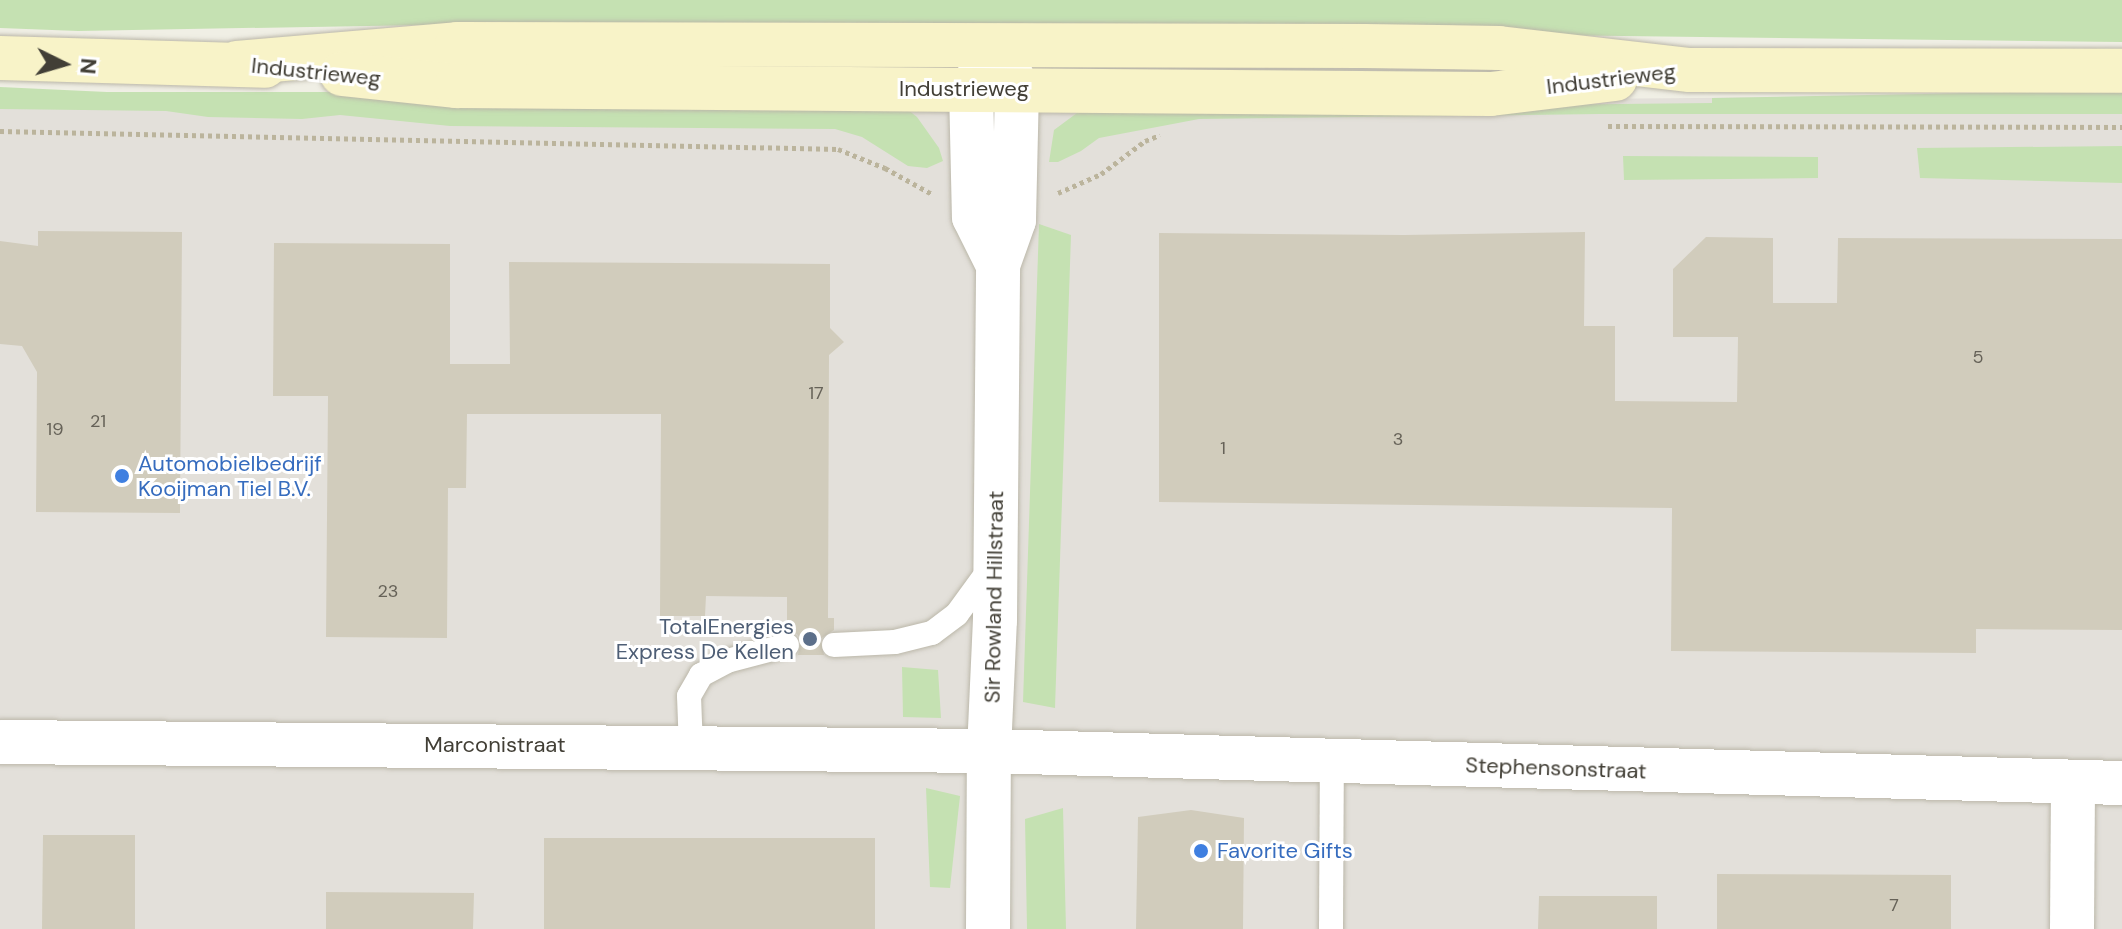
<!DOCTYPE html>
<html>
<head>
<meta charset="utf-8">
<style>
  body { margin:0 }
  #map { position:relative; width:2122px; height:929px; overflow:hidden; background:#f0efe5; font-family:"DM Sans",sans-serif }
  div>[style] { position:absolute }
  .industrial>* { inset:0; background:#e3e0da }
  .green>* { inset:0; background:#c5e1b2 }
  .building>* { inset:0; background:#d1ccbc }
  .path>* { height:5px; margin-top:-2.5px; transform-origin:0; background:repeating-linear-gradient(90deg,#bbb49c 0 4px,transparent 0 8px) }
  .roads { filter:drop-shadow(0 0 2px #bbb7a9) drop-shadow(0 0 2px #bbb7a9) }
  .service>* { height:24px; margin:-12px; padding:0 12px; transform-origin:12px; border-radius:12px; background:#fff }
  .minor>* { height:44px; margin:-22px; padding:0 22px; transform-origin:22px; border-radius:22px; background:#fff }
  .secondary>* { height:44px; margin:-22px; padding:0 22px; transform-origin:22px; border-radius:22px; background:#f8f3c8 }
  .dots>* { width:22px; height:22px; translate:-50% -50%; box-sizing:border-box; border:4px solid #fff; border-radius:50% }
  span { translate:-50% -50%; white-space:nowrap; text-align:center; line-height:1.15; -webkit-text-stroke:6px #fff; paint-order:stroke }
  .number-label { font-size:18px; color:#666258 }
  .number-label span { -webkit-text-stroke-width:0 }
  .street-label { font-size:22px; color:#423f36 }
  .shop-label { font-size:22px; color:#366cbe }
  .left { translate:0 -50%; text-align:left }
  .service-label { font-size:22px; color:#4e5e75 }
  .right { translate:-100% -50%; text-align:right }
  .north { position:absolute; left:24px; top:24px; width:80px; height:80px; -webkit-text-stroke:6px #fff; paint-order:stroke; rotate:95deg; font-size:22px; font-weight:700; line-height:32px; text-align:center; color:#423f36 }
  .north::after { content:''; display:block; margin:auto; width:28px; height:36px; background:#423f36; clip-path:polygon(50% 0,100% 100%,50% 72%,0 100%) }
</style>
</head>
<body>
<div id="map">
  <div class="industrial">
    <div style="clip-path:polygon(2122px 94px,2122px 929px,0 929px,0 103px,844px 106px)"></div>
  </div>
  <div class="green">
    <div style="clip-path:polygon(0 0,2122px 0,2122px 42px,532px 23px,78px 31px,0 28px)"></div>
    <div style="clip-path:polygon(0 87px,107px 92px,616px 92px,898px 102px,917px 117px,939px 148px,943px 161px,927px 168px,908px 166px,862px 137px,835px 129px,450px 126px,340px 115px,302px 119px,208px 117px,166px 111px,0 109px)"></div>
    <div style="clip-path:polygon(2122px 90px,2122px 114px,1600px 114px,1199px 119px,1099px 138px,1081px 151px,1058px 162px,1049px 162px,1054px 130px,1081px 110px,1712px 103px,1712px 98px)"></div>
    <div style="clip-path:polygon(2122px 146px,2122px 183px,1920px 178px,1917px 148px)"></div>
    <div style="clip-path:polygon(1623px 156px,1818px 157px,1818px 178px,1624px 180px)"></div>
    <div style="clip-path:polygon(1039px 224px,1071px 235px,1055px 708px,1023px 702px)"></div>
    <div style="clip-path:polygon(902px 667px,938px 670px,941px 718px,903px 717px)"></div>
    <div style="clip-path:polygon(926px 788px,960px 796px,950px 888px,930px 887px)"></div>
    <div style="clip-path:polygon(1063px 808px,1066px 929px,1027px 929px,1025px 819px)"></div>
  </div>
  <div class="building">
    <div style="clip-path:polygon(38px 231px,182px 232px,180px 513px,36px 512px,37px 372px,22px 346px,0 344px,0 241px,38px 246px)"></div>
    <div style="clip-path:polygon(1585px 232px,1584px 326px,1615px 326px,1615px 401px,1737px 402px,1738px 337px,1673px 337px,1673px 269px,1706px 237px,1773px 238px,1773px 303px,1837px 303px,1838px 238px,2122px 239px,2122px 630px,1976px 629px,1976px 653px,1671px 651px,1672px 508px,1159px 502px,1159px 233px,1404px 235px)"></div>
    <div style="clip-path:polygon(274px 243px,450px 244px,450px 364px,510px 364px,509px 262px,830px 264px,830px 328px,844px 342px,829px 355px,828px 618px,834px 618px,834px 630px,820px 639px,824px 655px,798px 655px,801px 640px,797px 634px,787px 630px,787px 597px,706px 596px,705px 616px,660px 616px,661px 414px,467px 414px,466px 488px,448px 488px,447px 638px,326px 637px,328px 396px,273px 396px)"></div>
    <div style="clip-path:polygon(1191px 810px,1244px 818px,1243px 929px,1136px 929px,1138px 817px)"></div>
    <div style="clip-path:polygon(43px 835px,135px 835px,135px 929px,42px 929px)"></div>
    <div style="clip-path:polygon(544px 838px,875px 838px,875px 929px,544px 929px)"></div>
    <div style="clip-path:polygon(1717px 874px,1951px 875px,1951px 929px,1717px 929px)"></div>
    <div style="clip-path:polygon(326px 892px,474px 893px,473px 929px,326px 929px)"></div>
    <div style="clip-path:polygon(1539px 896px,1657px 896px,1657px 929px,1538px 929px)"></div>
  </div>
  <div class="path">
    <div style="left:1608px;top:126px;width:514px;rotate:0.11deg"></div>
    <div style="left:0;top:131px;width:838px;rotate:1.23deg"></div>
    <div style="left:838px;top:149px;width:51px;rotate:22deg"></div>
    <div style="left:885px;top:168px;width:54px;rotate:29deg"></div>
    <div style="left:1058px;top:193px;width:47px;rotate:-23.8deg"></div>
    <div style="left:1101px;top:174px;width:55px;rotate:-36.9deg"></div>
    <div style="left:1145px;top:141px;width:16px;rotate:-22deg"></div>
  </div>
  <div class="roads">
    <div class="service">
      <div style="left:834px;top:645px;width:61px;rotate:-2.8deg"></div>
      <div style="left:895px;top:642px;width:38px;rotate:-14deg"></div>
      <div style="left:932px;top:633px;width:31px;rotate:-37deg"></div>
      <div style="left:957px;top:614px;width:59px;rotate:-53.9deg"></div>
      <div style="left:691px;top:748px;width:52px;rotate:-92.2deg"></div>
      <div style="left:689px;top:696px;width:24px;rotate:-60deg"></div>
      <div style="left:701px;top:675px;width:30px;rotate:-28deg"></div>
      <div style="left:727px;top:661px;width:62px;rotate:-14.9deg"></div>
      <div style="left:1331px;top:929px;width:168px;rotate:-89.7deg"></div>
    </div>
    <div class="minor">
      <div style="left:0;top:742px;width:989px;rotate:0.52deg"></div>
      <div style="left:989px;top:751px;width:1133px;rotate:1.62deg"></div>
      <div style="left:988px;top:929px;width:178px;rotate:-89.7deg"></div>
      <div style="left:989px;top:751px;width:131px;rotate:-87.4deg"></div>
      <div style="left:995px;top:620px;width:355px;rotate:-89.5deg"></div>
      <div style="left:998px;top:265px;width:48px;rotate:-70.4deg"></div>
      <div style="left:1014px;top:220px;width:131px;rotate:-88.7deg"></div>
      <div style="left:1017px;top:89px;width:47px;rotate:-112.7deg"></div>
      <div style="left:999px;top:46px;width:50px;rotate:123.7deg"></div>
      <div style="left:971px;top:88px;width:129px;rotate:88.7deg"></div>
      <div style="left:974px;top:217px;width:54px;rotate:63.4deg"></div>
      <div style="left:2072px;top:929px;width:146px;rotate:-89.6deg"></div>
    </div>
    <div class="secondary">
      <div style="left:0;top:58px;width:265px;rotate:1.7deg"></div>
      <div style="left:237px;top:63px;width:221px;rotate:-4.9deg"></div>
      <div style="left:457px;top:44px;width:907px;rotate:0.13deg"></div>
      <div style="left:1364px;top:46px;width:135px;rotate:0.8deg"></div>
      <div style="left:1499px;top:48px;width:192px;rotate:6.6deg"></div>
      <div style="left:1690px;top:70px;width:432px;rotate:0.1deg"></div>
      <div style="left:342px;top:74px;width:115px;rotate:6deg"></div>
      <div style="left:456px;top:86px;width:1035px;rotate:0.44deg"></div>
      <div style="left:1491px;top:94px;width:125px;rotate:-6.9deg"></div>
    </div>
  </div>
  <div class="dots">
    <div style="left:122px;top:476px;background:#3f7fe0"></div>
    <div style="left:810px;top:639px;background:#5c6f8a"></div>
    <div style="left:1201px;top:851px;background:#3f7fe0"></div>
  </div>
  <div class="number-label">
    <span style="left:1978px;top:357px">5</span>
    <span style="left:816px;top:393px">17</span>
    <span style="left:98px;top:421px">21</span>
    <span style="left:55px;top:429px">19</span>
    <span style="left:1398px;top:439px">3</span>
    <span style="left:1223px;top:448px">1</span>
    <span style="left:388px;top:591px">23</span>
    <span style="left:1894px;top:905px">7</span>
  </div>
  <div class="street-label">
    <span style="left:316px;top:72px;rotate:6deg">Industrieweg</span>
    <span style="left:1611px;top:79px;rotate:-7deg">Industrieweg</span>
    <span style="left:964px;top:89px">Industrieweg</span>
    <span style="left:994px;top:597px;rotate:-89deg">Sir Rowland Hillstraat</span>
    <span style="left:495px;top:745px">Marconistraat</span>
    <span style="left:1556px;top:768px;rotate:2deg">Stephensonstraat</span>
  </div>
  <div class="shop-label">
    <span class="left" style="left:138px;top:476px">Automobielbedrijf<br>Kooijman Tiel B.V.</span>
    <span class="left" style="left:1217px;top:851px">Favorite Gifts</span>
  </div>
  <div class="service-label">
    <span class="right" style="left:794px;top:639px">TotalEnergies<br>Express De Kellen</span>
  </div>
  <div class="north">N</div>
</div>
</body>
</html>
